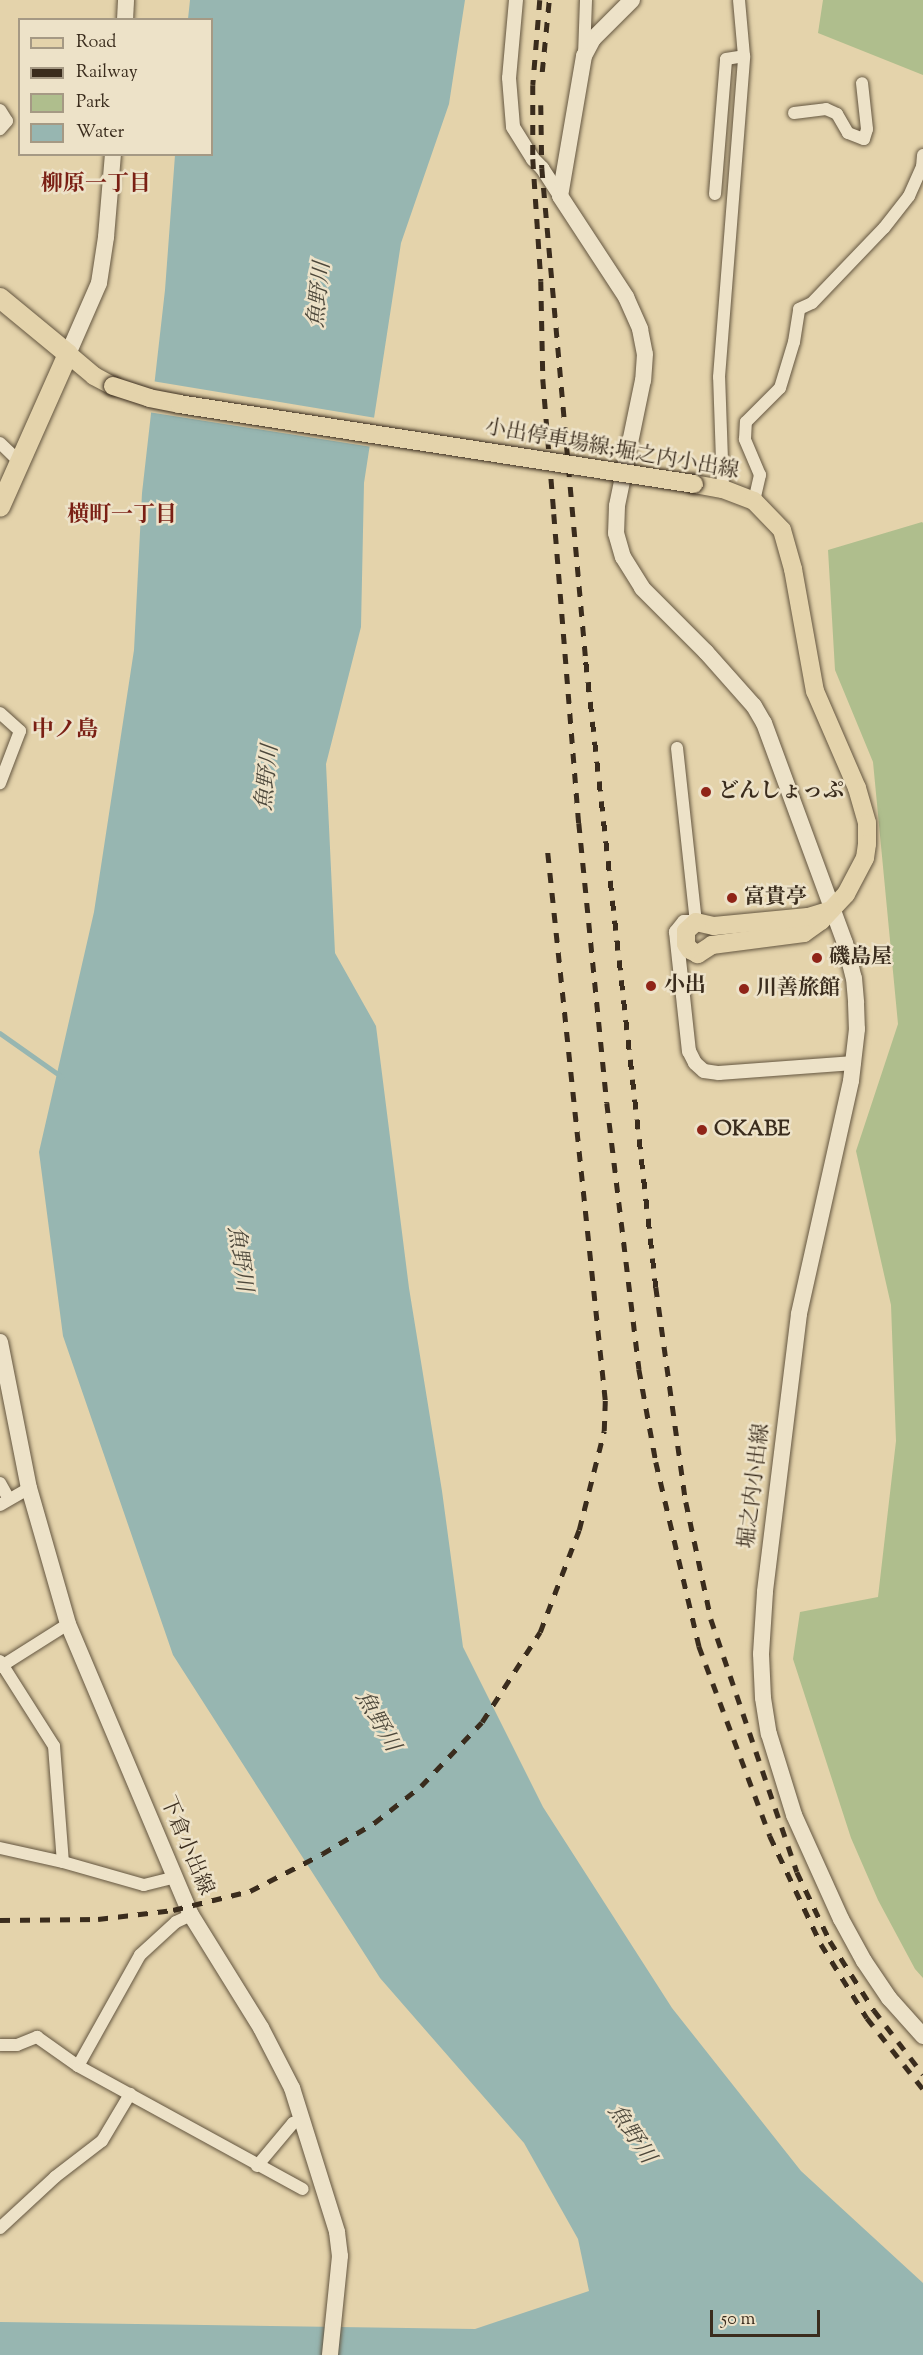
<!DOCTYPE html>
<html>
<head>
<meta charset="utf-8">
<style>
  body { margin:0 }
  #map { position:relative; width:923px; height:2355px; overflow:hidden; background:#e4d3ab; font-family:"Sorts Mill Goudy","Noto Serif JP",serif }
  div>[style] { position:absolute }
  .green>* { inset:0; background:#afbe8d }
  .water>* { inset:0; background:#97b6b1 }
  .pier>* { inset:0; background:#e4d3ab }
  .stream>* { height:4.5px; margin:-2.25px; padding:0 2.25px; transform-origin:2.25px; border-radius:2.25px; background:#97b6b1 }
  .roads { filter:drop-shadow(0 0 2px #645640) drop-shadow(0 0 2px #645640) }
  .minor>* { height:12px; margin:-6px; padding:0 6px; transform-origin:6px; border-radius:6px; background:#ede2c8 }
  .tertiary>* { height:14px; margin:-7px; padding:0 7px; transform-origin:7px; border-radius:7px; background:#ede2c8 }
  .secondary>* { height:16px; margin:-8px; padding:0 8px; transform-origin:8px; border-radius:8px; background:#ede2c8 }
  .primary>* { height:18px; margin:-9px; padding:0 9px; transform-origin:9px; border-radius:9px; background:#e4d3ab }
  .trunk>* { height:20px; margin:-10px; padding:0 10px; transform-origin:10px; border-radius:10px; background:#e4d3ab }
  .rail>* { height:4.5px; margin-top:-2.25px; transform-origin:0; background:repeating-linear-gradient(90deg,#3a2c1d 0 10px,transparent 0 20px) }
  .bridges { filter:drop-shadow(0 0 2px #3a2c1d) drop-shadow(0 0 2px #3a2c1d) }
  .primary-bridge>* { height:18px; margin:-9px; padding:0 9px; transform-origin:9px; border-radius:9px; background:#e4d3ab }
  .dots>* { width:16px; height:16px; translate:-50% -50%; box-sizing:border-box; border:3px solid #ede2c8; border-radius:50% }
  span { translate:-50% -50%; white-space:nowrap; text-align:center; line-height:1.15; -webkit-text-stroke:5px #ede2c8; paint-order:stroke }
  .street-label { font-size:21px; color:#3a2c1d }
  .poi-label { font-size:21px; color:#3a2c1d; font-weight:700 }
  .left { translate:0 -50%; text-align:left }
  .neighbourhood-label { font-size:22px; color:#7a1f14; font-weight:700 }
  .water-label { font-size:22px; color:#4d483b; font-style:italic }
  .legend { position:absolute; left:18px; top:18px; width:195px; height:138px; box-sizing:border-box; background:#ede2c8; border:2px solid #a59984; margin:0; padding:8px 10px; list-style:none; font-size:18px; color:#3a2c1d }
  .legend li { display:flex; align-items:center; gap:12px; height:30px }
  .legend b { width:30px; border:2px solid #a59984 }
  .scale { position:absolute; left:710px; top:2310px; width:110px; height:27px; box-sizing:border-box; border:3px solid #3a2c1d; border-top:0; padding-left:8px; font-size:18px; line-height:21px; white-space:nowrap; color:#3a2c1d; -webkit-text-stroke:4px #ede2c8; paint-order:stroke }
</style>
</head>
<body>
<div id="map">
  <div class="green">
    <div style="clip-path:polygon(823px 0,923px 0,923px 75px,818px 33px)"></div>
    <div style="clip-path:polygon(922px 522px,923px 523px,923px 1978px,915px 1969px,878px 1900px,851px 1838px,793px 1659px,800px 1612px,878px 1597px,896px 1441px,891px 1305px,856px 1151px,898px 1024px,873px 762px,835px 670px,828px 550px)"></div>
  </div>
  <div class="water">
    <div style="clip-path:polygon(190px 0,465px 0,449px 104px,401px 243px,364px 483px,361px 627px,326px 764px,335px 953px,376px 1026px,409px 1288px,442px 1491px,463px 1647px,543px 1807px,672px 2008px,801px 2171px,923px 2283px,923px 2355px,0 2355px,0 2322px,475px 2329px,589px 2291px,578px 2239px,524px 2143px,380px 1978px,173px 1655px,63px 1336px,39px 1152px,94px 912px,134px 650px,142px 493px,165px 290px,175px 155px,212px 154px,212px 20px,188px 19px)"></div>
  </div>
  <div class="pier">
    <div style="clip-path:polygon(152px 381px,376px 418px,372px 447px,148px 412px)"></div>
  </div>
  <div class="stream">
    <div style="left:0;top:1033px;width:75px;rotate:35.2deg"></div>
  </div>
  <div class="roads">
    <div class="minor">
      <div style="left:584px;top:55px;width:55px;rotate:-87.9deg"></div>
      <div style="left:0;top:110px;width:13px;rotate:58deg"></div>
      <div style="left:7px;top:121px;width:11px;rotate:131deg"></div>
      <div style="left:794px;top:113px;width:32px;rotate:-7deg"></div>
      <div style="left:826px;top:109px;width:12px;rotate:24deg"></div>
      <div style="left:837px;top:114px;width:22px;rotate:60deg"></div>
      <div style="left:848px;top:133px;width:17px;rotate:21deg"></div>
      <div style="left:864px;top:139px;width:10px;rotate:-73deg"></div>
      <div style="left:867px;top:129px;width:46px;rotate:-96.2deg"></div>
      <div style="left:715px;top:194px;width:135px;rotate:-85.3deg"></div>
      <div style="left:726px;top:59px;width:18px;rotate:-9deg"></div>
      <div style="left:0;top:443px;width:29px;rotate:44deg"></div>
      <div style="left:723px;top:489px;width:112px;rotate:-92deg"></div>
      <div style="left:719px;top:377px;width:322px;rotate:-85.5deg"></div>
      <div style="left:744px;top:56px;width:56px;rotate:-95.1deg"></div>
      <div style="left:754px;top:501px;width:27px;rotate:-77deg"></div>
      <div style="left:760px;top:475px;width:39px;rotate:-113deg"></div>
      <div style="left:745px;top:439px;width:17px;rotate:-87deg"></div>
      <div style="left:746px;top:422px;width:48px;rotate:-45deg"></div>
      <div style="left:780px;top:388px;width:48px;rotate:-73.1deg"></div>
      <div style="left:794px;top:342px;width:33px;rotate:-81deg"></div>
      <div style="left:799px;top:309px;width:14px;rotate:-25deg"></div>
      <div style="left:812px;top:303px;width:104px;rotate:-46.2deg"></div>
      <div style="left:884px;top:228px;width:41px;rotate:-52deg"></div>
      <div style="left:909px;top:196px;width:32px;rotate:-66deg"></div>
      <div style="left:922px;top:167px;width:12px;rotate:-85deg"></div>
      <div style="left:0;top:713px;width:27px;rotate:42deg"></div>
      <div style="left:20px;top:731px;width:56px;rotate:111deg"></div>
      <div style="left:677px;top:748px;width:175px;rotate:83.8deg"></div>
      <div style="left:0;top:1483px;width:18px;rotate:61deg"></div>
      <div style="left:0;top:1505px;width:34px;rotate:-30deg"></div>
      <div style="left:0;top:1661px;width:101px;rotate:57.6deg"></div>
      <div style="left:54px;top:1746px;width:116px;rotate:85.6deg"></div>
      <div style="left:0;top:1667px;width:80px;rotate:-32.3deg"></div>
      <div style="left:0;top:1848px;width:65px;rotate:12.5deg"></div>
      <div style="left:63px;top:1862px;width:84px;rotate:15.9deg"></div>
      <div style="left:144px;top:1885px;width:30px;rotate:-14deg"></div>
      <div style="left:0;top:2045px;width:17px"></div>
      <div style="left:17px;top:2045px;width:22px;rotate:-22deg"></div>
      <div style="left:37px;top:2037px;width:50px;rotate:35.3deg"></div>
      <div style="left:78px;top:2066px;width:256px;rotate:28.7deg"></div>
      <div style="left:78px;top:2066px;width:127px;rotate:-60.8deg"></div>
      <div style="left:140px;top:1955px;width:49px;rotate:-42.5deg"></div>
      <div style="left:176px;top:1922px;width:17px;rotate:-25deg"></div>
      <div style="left:257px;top:2166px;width:56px;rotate:-50.1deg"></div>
      <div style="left:293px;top:2123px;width:9px;rotate:-18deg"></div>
      <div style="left:0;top:2228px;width:75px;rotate:-42.8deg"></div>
      <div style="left:55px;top:2177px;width:59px;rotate:-37.5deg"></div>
      <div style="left:102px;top:2141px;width:55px;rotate:-59.2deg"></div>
    </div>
    <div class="tertiary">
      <div style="left:516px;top:0;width:78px;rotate:95.1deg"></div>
      <div style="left:509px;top:78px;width:49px;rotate:85.3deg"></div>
      <div style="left:513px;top:127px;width:38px;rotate:58deg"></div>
      <div style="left:533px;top:159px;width:13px;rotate:45deg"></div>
      <div style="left:542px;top:168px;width:33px;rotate:57deg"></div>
      <div style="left:691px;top:922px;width:7px;rotate:180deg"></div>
      <div style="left:684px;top:922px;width:13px;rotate:129deg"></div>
      <div style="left:676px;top:932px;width:120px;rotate:83.8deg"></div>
      <div style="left:689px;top:1051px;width:13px;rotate:63deg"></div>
      <div style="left:695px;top:1063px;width:12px;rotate:42deg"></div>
      <div style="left:704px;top:1071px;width:15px;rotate:8deg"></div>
      <div style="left:719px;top:1073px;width:135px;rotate:-4.2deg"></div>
    </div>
    <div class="secondary">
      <div style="left:632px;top:0;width:55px;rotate:135deg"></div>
      <div style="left:593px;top:39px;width:19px;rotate:118deg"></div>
      <div style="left:584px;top:56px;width:142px;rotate:99.7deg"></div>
      <div style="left:560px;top:196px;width:121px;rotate:56.8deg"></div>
      <div style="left:626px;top:297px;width:35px;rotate:66deg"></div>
      <div style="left:640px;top:329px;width:25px;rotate:79deg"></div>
      <div style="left:645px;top:354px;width:26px;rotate:94deg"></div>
      <div style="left:643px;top:380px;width:129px;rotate:101.7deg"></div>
      <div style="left:617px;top:506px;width:27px;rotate:92deg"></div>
      <div style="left:616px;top:533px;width:25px;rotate:74deg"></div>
      <div style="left:623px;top:557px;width:36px;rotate:58deg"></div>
      <div style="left:642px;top:588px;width:91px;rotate:45deg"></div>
      <div style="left:706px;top:652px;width:72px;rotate:48.4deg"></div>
      <div style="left:754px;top:706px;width:20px;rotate:60deg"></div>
      <div style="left:764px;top:723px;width:234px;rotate:69.8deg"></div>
      <div style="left:845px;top:943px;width:36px;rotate:76deg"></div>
      <div style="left:854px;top:978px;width:25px;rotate:85deg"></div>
      <div style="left:856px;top:1003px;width:26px;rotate:88deg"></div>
      <div style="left:857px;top:1029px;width:52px;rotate:96.6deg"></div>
      <div style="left:851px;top:1081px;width:239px;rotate:102.6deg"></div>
      <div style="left:799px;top:1314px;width:280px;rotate:97deg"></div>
      <div style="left:765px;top:1592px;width:62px;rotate:93.7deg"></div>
      <div style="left:761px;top:1654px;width:44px;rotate:87.4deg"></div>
      <div style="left:763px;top:1698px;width:36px;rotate:81deg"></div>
      <div style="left:769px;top:1734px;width:85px;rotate:72.8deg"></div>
      <div style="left:794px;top:1815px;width:114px;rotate:65.7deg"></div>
      <div style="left:841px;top:1919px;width:48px;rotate:61.3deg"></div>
      <div style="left:864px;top:1961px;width:45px;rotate:56deg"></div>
      <div style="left:889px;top:1998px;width:51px;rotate:48.2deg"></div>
      <div style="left:125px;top:20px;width:20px;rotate:-87deg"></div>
      <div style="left:68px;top:354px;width:77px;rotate:-66.4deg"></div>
      <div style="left:99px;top:283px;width:47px;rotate:-81.3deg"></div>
      <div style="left:106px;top:237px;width:83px;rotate:-85.2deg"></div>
      <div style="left:0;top:1342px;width:149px;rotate:78.8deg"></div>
      <div style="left:29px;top:1488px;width:141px;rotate:74deg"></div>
      <div style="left:68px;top:1624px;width:316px;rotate:67.1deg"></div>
      <div style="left:191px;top:1915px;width:133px;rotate:58.2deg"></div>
      <div style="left:261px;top:2028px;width:68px;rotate:62.7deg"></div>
      <div style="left:292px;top:2088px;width:151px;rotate:72.6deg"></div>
      <div style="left:337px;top:2232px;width:24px;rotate:83deg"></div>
      <div style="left:340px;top:2256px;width:100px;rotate:95.8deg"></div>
    </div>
    <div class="primary">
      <div style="left:68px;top:354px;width:34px;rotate:40deg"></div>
      <div style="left:94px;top:376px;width:21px;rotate:28deg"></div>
      <div style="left:694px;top:484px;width:29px;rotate:10deg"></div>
      <div style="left:723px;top:489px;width:33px;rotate:21deg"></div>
      <div style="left:754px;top:501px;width:40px;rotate:46deg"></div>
      <div style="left:782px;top:530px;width:41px;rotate:74.2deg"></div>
      <div style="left:793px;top:569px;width:124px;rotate:79.8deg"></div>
      <div style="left:815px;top:691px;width:106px;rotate:66.6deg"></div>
      <div style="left:857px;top:788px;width:36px;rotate:74deg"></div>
      <div style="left:867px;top:823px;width:21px;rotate:90deg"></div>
      <div style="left:867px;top:844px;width:14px;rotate:98deg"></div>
      <div style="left:865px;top:858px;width:41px;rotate:117.8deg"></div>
      <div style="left:846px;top:894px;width:37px;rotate:133deg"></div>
      <div style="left:821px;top:921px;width:21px;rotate:145deg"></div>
      <div style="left:804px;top:933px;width:93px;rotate:172.6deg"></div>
      <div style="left:712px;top:945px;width:17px;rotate:147deg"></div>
      <div style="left:698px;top:954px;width:9px;rotate:-153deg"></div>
      <div style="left:690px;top:950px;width:7px;rotate:-124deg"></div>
      <div style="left:686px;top:944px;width:13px;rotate:-90deg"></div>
      <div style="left:686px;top:931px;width:13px;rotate:-42deg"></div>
      <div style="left:696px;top:922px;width:18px;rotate:13deg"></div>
      <div style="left:714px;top:926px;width:94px;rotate:-5.5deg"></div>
      <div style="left:808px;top:917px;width:24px;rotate:-17deg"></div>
    </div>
    <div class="trunk">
      <div style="left:0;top:298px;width:88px;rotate:39.5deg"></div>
      <div style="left:68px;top:354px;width:167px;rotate:114deg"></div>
    </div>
  </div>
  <div class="rail">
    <div style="left:540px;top:0;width:85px;rotate:94.7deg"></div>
    <div style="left:533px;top:85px;width:74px;rotate:90deg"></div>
    <div style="left:533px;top:159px;width:122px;rotate:86.2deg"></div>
    <div style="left:541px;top:281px;width:98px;rotate:88.8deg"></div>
    <div style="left:543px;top:379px;width:135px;rotate:85.3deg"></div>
    <div style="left:554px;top:514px;width:310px;rotate:85.4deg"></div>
    <div style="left:579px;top:823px;width:281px;rotate:84.3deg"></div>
    <div style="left:607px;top:1103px;width:268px;rotate:83.1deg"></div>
    <div style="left:639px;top:1369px;width:95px;rotate:79.6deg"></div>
    <div style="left:656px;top:1462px;width:189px;rotate:76.8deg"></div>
    <div style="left:699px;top:1646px;width:203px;rotate:69.5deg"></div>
    <div style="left:770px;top:1836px;width:119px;rotate:64.7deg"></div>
    <div style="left:821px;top:1944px;width:87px;rotate:58.1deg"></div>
    <div style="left:867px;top:2018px;width:90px;rotate:51.7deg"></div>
    <div style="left:542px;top:72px;width:72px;rotate:-84.4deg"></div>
    <div style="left:541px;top:105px;width:63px;rotate:89.1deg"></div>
    <div style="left:542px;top:168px;width:496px;rotate:84.9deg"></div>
    <div style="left:586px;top:662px;width:629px;rotate:83.61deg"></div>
    <div style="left:656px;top:1287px;width:217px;rotate:82.1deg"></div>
    <div style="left:686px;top:1502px;width:120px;rotate:77.9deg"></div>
    <div style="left:711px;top:1619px;width:267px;rotate:71.2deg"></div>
    <div style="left:797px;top:1872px;width:76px;rotate:64.4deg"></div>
    <div style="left:830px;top:1941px;width:82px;rotate:57.5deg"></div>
    <div style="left:874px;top:2010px;width:81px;rotate:52.6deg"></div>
    <div style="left:0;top:1920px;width:98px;rotate:-0.6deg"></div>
    <div style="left:98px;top:1919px;width:76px;rotate:-6.8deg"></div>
    <div style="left:173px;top:1910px;width:79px;rotate:-13.9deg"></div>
    <div style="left:250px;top:1891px;width:81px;rotate:-27.2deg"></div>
    <div style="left:322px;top:1854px;width:61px;rotate:-30.8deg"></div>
    <div style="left:374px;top:1823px;width:60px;rotate:-38.2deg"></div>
    <div style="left:421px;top:1786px;width:88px;rotate:-46.4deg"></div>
    <div style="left:482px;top:1722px;width:107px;rotate:-57.2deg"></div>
    <div style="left:540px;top:1632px;width:109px;rotate:-69.1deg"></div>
    <div style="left:579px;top:1530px;width:102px;rotate:-75.8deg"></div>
    <div style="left:604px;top:1431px;width:31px;rotate:-88deg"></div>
    <div style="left:605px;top:1400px;width:555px;rotate:-96deg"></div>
  </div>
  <div class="bridges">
    <div class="primary-bridge">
      <div style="left:113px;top:386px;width:38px;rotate:18deg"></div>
      <div style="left:149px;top:398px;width:31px;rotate:11deg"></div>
      <div style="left:179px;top:404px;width:521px;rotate:8.83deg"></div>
    </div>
  </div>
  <div class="dots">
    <div style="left:706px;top:792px;background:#8f2418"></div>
    <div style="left:732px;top:898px;background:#8f2418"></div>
    <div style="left:817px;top:958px;background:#8f2418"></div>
    <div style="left:651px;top:986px;background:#8f2418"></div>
    <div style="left:744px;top:989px;background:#8f2418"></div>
    <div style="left:702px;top:1130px;background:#8f2418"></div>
  </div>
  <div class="street-label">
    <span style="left:612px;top:450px;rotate:10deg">小出停車場線;堀之内小出線</span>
    <span style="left:755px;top:1486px;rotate:-83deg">堀之内小出線</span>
    <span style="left:186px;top:1846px;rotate:67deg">下倉小出線</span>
  </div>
  <div class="poi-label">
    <span class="left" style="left:718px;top:792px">どんしょっぷ</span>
    <span class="left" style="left:744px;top:898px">富貴亭</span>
    <span class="left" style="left:829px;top:958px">磯島屋</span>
    <span class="left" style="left:664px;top:986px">小出</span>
    <span class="left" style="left:756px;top:989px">川善旅館</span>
    <span class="left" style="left:714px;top:1130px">OKABE</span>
  </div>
  <div class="neighbourhood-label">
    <span style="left:96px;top:186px">柳原一丁目</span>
    <span style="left:122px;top:517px">横町一丁目</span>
    <span style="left:65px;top:732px">中ノ島</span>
  </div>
  <div class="water-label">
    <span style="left:321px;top:295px;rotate:-84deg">魚野川</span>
    <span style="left:269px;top:778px;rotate:-84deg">魚野川</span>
    <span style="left:238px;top:1259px;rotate:82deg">魚野川</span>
    <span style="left:376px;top:1722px;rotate:60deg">魚野川</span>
    <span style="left:630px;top:2135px;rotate:56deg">魚野川</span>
  </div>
  <ul class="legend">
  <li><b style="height:8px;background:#e4d3ab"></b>Road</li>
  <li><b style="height:8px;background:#3a2c1d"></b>Railway</li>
  <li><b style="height:16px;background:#afbe8d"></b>Park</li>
  <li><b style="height:16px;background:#97b6b1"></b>Water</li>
  </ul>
  <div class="scale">50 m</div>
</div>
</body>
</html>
